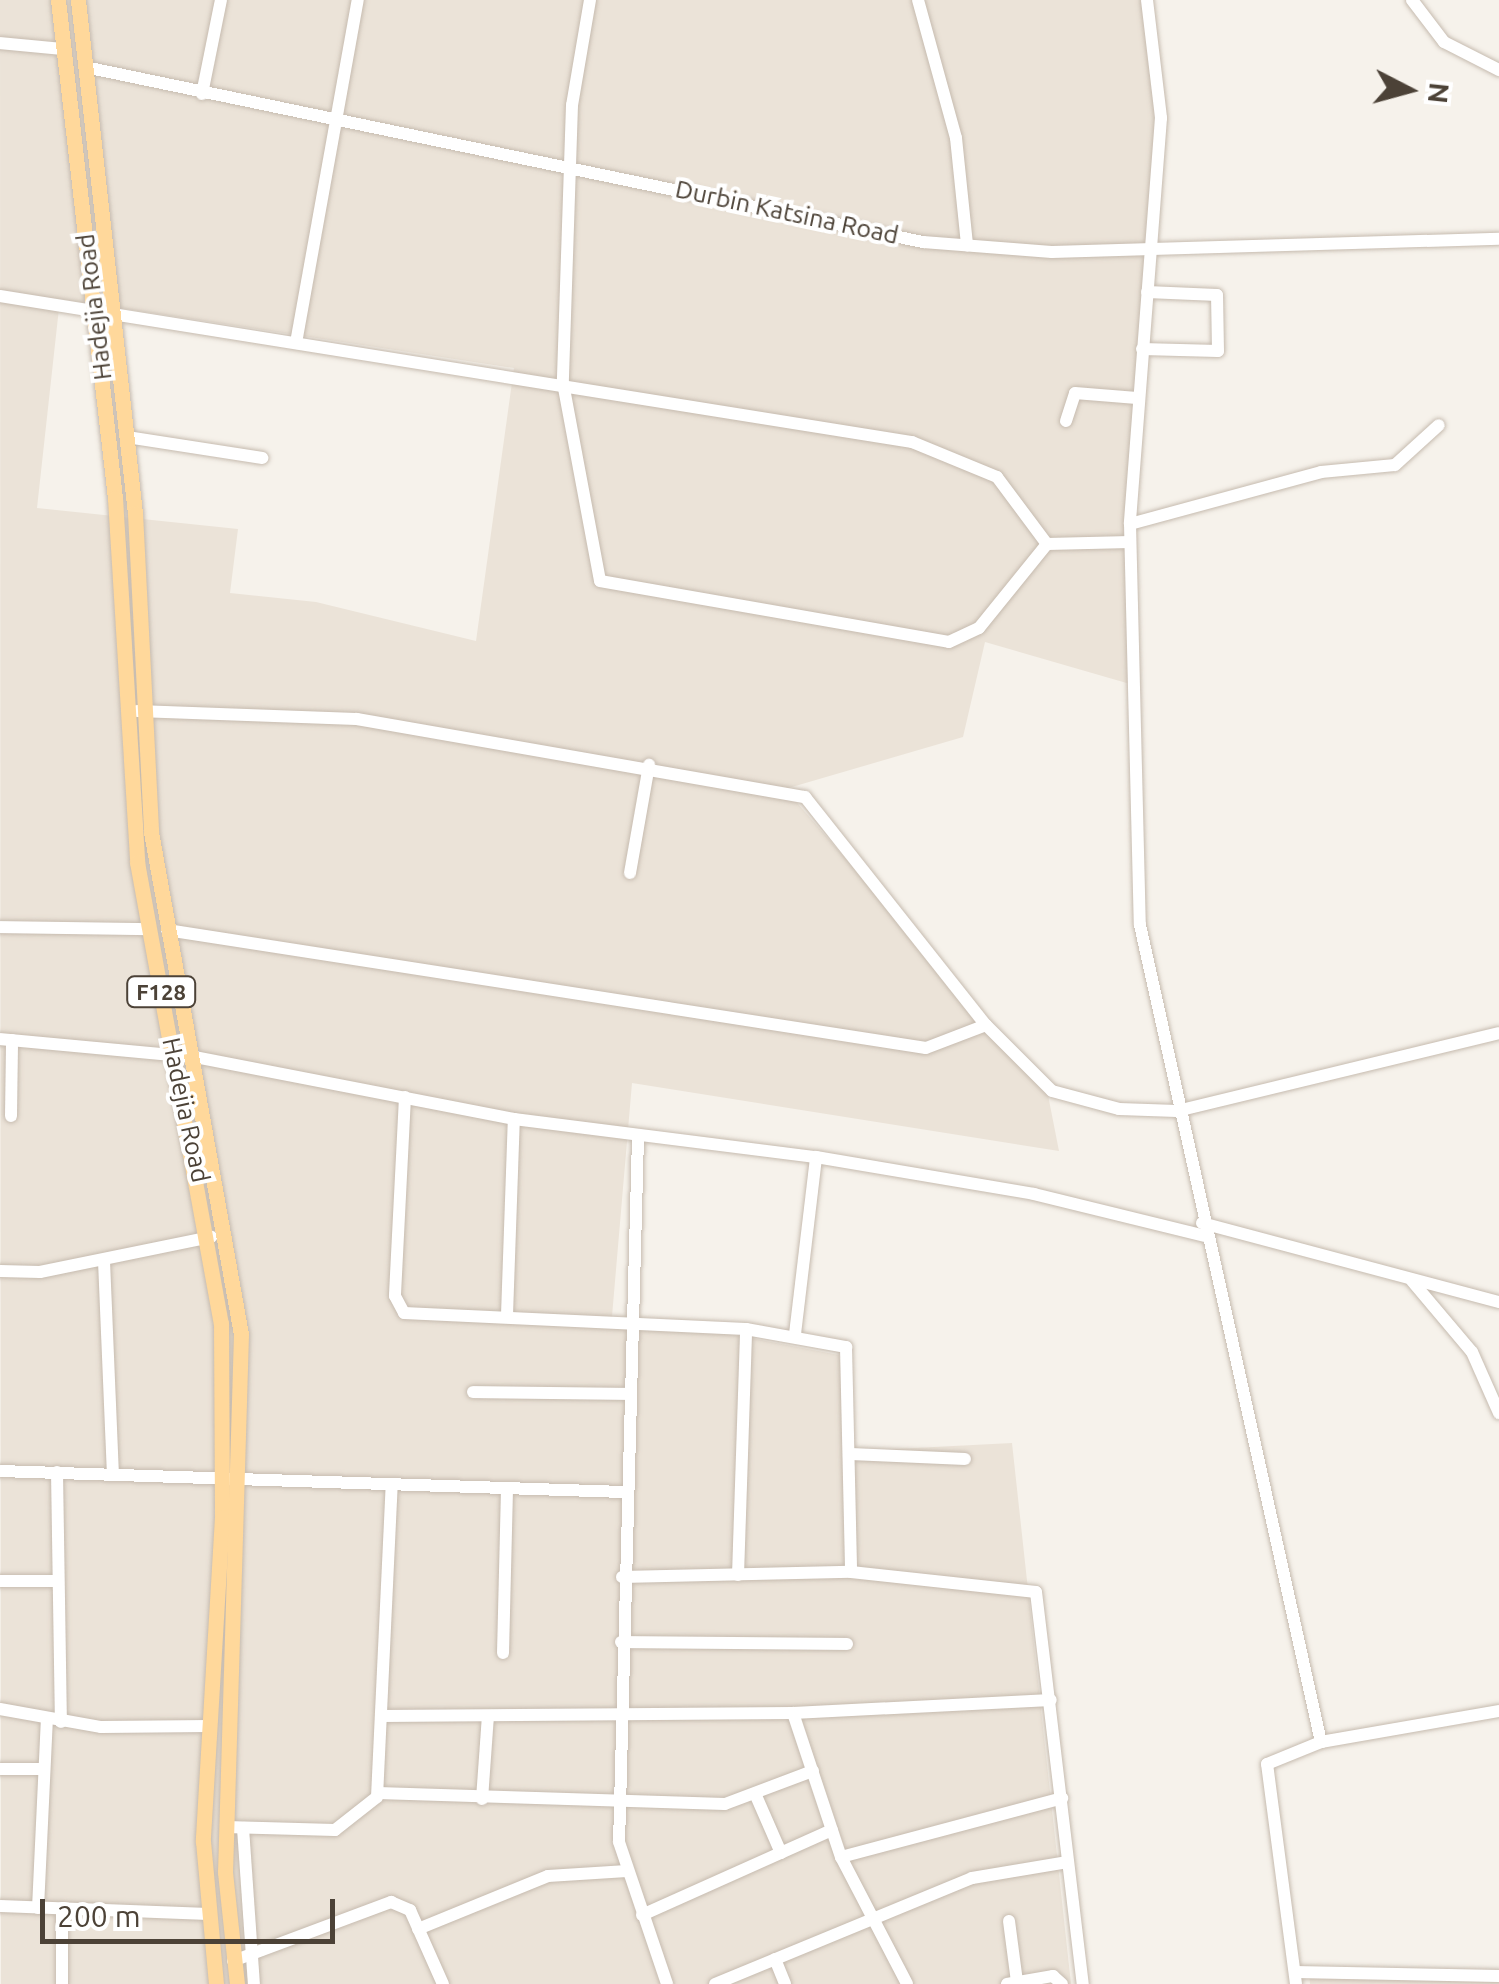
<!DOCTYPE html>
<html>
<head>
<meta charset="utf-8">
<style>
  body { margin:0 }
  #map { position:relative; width:1499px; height:1984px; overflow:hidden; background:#f6f2eb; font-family:Ubuntu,sans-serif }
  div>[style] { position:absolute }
  .residential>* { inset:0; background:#ebe3d8 }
  .roads { filter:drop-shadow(0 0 2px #c6bbaf) drop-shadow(0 0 2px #c6bbaf) }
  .minor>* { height:12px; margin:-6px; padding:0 6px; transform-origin:6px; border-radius:6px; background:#fff }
  .major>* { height:15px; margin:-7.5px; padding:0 7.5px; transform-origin:7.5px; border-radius:7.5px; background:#ffd89b }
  span { translate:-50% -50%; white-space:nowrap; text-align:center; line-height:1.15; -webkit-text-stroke:8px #fff; paint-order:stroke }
  .shield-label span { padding:2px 8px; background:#fff; border:2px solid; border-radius:8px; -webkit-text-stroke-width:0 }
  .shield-label { font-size:22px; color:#4c4237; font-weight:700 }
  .street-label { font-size:25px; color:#4c4237 }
  .north { position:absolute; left:1359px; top:40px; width:100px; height:100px; -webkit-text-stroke:8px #fff; paint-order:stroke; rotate:96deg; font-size:28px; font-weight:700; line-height:40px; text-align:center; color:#4c4237 }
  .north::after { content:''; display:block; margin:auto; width:35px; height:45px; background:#4c4237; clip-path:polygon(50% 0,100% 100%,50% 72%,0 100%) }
  .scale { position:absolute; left:40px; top:1899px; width:295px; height:45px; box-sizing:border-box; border:5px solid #4c4237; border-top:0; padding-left:12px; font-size:30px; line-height:35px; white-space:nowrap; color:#4c4237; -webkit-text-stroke:8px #fff; paint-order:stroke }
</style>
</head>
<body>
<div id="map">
  <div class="residential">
    <div style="clip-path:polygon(evenodd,0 0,1153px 0,1155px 245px,1126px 530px,1130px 684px,985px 642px,963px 737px,785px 789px,1047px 1090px,1059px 1151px,632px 1083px,611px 1328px,662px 1321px,839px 1355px,856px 1451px,1012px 1443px,1071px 1984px,1px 1984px,0 0,60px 299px,514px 368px,476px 641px,316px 602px,230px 593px,238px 529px,37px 508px,60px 299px)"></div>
    <div style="clip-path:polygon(1309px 1974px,1499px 1975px,1499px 1984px,1310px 1984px)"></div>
  </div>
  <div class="roads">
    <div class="minor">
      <div style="left:590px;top:0;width:107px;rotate:99.7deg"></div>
      <div style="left:572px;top:105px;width:278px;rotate:91.9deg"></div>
      <div style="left:563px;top:383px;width:201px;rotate:79.4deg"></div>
      <div style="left:600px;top:581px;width:354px;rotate:9.9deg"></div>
      <div style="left:949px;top:642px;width:33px;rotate:-25deg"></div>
      <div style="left:979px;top:628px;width:108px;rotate:-51deg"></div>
      <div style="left:1047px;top:544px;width:83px;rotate:-1.4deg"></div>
      <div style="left:918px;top:0;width:143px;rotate:74.6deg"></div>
      <div style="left:956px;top:138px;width:108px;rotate:84.1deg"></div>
      <div style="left:1147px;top:0;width:119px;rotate:83.2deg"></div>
      <div style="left:1161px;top:118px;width:407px;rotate:94.4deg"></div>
      <div style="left:1130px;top:524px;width:401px;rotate:88.6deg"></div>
      <div style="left:1140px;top:925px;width:837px;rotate:77.51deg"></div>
      <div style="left:1412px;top:0;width:53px;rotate:52.7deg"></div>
      <div style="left:1444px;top:42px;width:62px;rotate:27deg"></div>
      <div style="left:0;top:43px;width:62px;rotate:5.5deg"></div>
      <div style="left:85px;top:67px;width:856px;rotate:11.8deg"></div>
      <div style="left:923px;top:242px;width:129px;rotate:4.4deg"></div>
      <div style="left:1052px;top:252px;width:447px;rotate:-1.7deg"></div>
      <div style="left:202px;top:94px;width:96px;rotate:-78.6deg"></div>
      <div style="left:0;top:296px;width:924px;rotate:9.1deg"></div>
      <div style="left:912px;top:442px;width:92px;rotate:22.4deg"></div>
      <div style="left:997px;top:477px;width:84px;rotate:53.3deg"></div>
      <div style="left:296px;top:343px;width:349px;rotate:-79.8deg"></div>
      <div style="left:1142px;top:349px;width:76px;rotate:1.5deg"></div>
      <div style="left:1218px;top:351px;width:56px;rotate:-91deg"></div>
      <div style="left:1217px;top:295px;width:70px;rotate:-177.5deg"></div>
      <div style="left:1066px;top:421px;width:29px;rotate:-72deg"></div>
      <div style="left:1075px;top:393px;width:62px;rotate:4.6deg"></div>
      <div style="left:127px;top:437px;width:137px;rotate:8.8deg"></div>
      <div style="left:1130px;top:524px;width:198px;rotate:-15.2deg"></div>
      <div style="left:1321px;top:472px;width:74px;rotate:-5.4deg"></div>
      <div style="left:1395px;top:465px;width:59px;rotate:-42.3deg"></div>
      <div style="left:137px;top:711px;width:220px;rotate:2.1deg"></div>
      <div style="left:357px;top:719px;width:455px;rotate:9.9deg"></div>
      <div style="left:805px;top:797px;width:291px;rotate:51.6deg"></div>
      <div style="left:630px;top:873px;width:110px;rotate:-80deg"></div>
      <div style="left:0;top:927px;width:148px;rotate:0.8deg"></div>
      <div style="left:167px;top:930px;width:768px;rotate:8.84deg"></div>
      <div style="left:926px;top:1048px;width:64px;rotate:-21deg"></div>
      <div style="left:986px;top:1025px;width:93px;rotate:45deg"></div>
      <div style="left:1052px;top:1091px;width:69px;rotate:15deg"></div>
      <div style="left:1119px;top:1109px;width:58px;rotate:2deg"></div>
      <div style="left:1177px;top:1111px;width:331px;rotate:-13.6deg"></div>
      <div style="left:0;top:1039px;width:196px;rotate:5.3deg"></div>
      <div style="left:195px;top:1057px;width:325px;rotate:11deg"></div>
      <div style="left:514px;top:1119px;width:304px;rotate:7.2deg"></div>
      <div style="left:816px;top:1157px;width:221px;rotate:9.6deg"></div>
      <div style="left:1034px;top:1194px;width:176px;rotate:13.8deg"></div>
      <div style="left:405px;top:1097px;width:199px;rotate:92.9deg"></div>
      <div style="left:395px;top:1296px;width:19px;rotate:62deg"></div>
      <div style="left:404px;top:1313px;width:342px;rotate:2.7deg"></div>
      <div style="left:746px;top:1329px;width:102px;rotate:10.2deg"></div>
      <div style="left:846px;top:1347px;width:225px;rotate:88.7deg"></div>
      <div style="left:11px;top:1116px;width:76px;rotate:-89.2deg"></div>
      <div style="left:638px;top:1137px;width:705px;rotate:91.54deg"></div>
      <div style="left:619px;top:1842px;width:150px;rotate:71.3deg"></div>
      <div style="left:1202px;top:1223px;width:307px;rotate:14.9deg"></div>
      <div style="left:104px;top:1261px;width:211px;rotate:87.6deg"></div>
      <div style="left:0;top:1271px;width:40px;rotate:1.4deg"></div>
      <div style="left:40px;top:1272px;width:175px;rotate:-11.6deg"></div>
      <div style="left:1412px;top:1281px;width:93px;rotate:49.8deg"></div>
      <div style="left:1472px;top:1352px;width:67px;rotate:66.1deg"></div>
      <div style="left:507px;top:1315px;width:196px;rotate:-88deg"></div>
      <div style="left:795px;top:1334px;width:178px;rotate:-83.2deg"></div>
      <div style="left:473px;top:1392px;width:155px;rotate:0.7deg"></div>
      <div style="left:851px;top:1454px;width:114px;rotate:2.5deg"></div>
      <div style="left:0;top:1471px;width:624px;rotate:1.93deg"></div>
      <div style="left:57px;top:1472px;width:250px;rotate:89.1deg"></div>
      <div style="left:738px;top:1575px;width:246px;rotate:-88.1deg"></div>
      <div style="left:622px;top:1577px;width:229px;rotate:-1.3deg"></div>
      <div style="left:851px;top:1572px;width:186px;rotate:6.2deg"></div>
      <div style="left:1036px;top:1592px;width:395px;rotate:83.2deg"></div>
      <div style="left:0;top:1581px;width:57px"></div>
      <div style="left:621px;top:1642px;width:226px;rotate:0.5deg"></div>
      <div style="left:503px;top:1653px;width:165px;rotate:-88.6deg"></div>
      <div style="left:0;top:1709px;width:103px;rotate:10.1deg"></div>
      <div style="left:101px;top:1727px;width:108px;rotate:-0.5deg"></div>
      <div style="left:793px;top:1713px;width:152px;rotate:71.6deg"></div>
      <div style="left:841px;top:1857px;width:143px;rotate:62.5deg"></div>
      <div style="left:381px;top:1716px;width:412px;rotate:-0.4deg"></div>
      <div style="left:793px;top:1713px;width:258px;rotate:-2.9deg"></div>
      <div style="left:0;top:1769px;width:44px"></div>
      <div style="left:378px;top:1793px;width:347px;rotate:1.8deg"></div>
      <div style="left:725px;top:1804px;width:94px;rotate:-20.6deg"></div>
      <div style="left:757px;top:1798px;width:60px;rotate:66.4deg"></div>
      <div style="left:482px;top:1799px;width:83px;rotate:-85.9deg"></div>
      <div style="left:226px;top:1827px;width:109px;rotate:1.6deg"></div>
      <div style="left:335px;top:1830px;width:53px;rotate:-38.2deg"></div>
      <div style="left:377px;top:1797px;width:313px;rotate:-87.3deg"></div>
      <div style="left:243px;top:1828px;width:156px;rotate:86deg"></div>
      <div style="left:841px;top:1857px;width:229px;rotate:-14.9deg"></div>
      <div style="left:0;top:1906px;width:209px;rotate:2.2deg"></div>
      <div style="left:38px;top:1908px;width:188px;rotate:-87.3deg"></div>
      <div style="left:642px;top:1915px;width:208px;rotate:-24.1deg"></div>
      <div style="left:1009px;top:1921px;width:62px;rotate:82.5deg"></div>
      <div style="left:418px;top:1929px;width:140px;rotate:-22.2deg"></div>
      <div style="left:548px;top:1876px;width:79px;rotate:-3.6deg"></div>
      <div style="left:775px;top:1959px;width:27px;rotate:68deg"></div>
      <div style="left:233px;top:1961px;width:169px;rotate:-20.5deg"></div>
      <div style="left:391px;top:1902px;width:21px;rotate:23deg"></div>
      <div style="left:410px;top:1910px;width:81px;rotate:66deg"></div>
      <div style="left:1295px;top:1972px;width:204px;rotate:1.1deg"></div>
      <div style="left:62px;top:1984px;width:76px;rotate:-90deg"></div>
      <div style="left:715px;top:1984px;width:278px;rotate:-22.4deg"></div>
      <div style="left:972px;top:1878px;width:97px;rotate:-9.5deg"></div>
      <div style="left:1007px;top:1984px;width:47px;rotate:-9.9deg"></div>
      <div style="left:1053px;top:1976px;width:12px;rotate:42deg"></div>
      <div style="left:1296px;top:1984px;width:222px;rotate:-97.5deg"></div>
      <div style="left:1267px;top:1764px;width:58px;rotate:-22.2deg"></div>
      <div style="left:1321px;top:1742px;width:181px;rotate:-9.9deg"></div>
    </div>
    <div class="major">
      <div style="left:58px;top:0;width:501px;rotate:83.47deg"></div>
      <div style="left:115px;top:498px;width:365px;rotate:86.5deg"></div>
      <div style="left:137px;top:862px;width:469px;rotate:79.7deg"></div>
      <div style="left:221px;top:1323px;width:194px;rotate:89.7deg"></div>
      <div style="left:222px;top:1517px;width:325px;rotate:93.4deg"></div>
      <div style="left:203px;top:1841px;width:144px;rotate:84.8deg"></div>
      <div style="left:78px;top:0;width:516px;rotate:83.66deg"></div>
      <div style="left:135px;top:513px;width:319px;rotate:87.1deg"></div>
      <div style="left:151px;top:832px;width:510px;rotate:79.84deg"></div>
      <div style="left:241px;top:1334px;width:538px;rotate:91.7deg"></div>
      <div style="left:225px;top:1872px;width:113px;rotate:83.9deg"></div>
    </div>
  </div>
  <div class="shield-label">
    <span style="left:161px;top:992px">F128</span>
  </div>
  <div class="street-label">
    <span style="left:787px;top:212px;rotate:12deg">Durbin Katsina Road</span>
    <span style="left:94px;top:307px;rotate:-97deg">Hadejia Road</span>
    <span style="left:186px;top:1110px;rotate:78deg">Hadejia Road</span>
  </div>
  <div class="north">N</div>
  <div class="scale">200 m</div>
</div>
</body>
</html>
